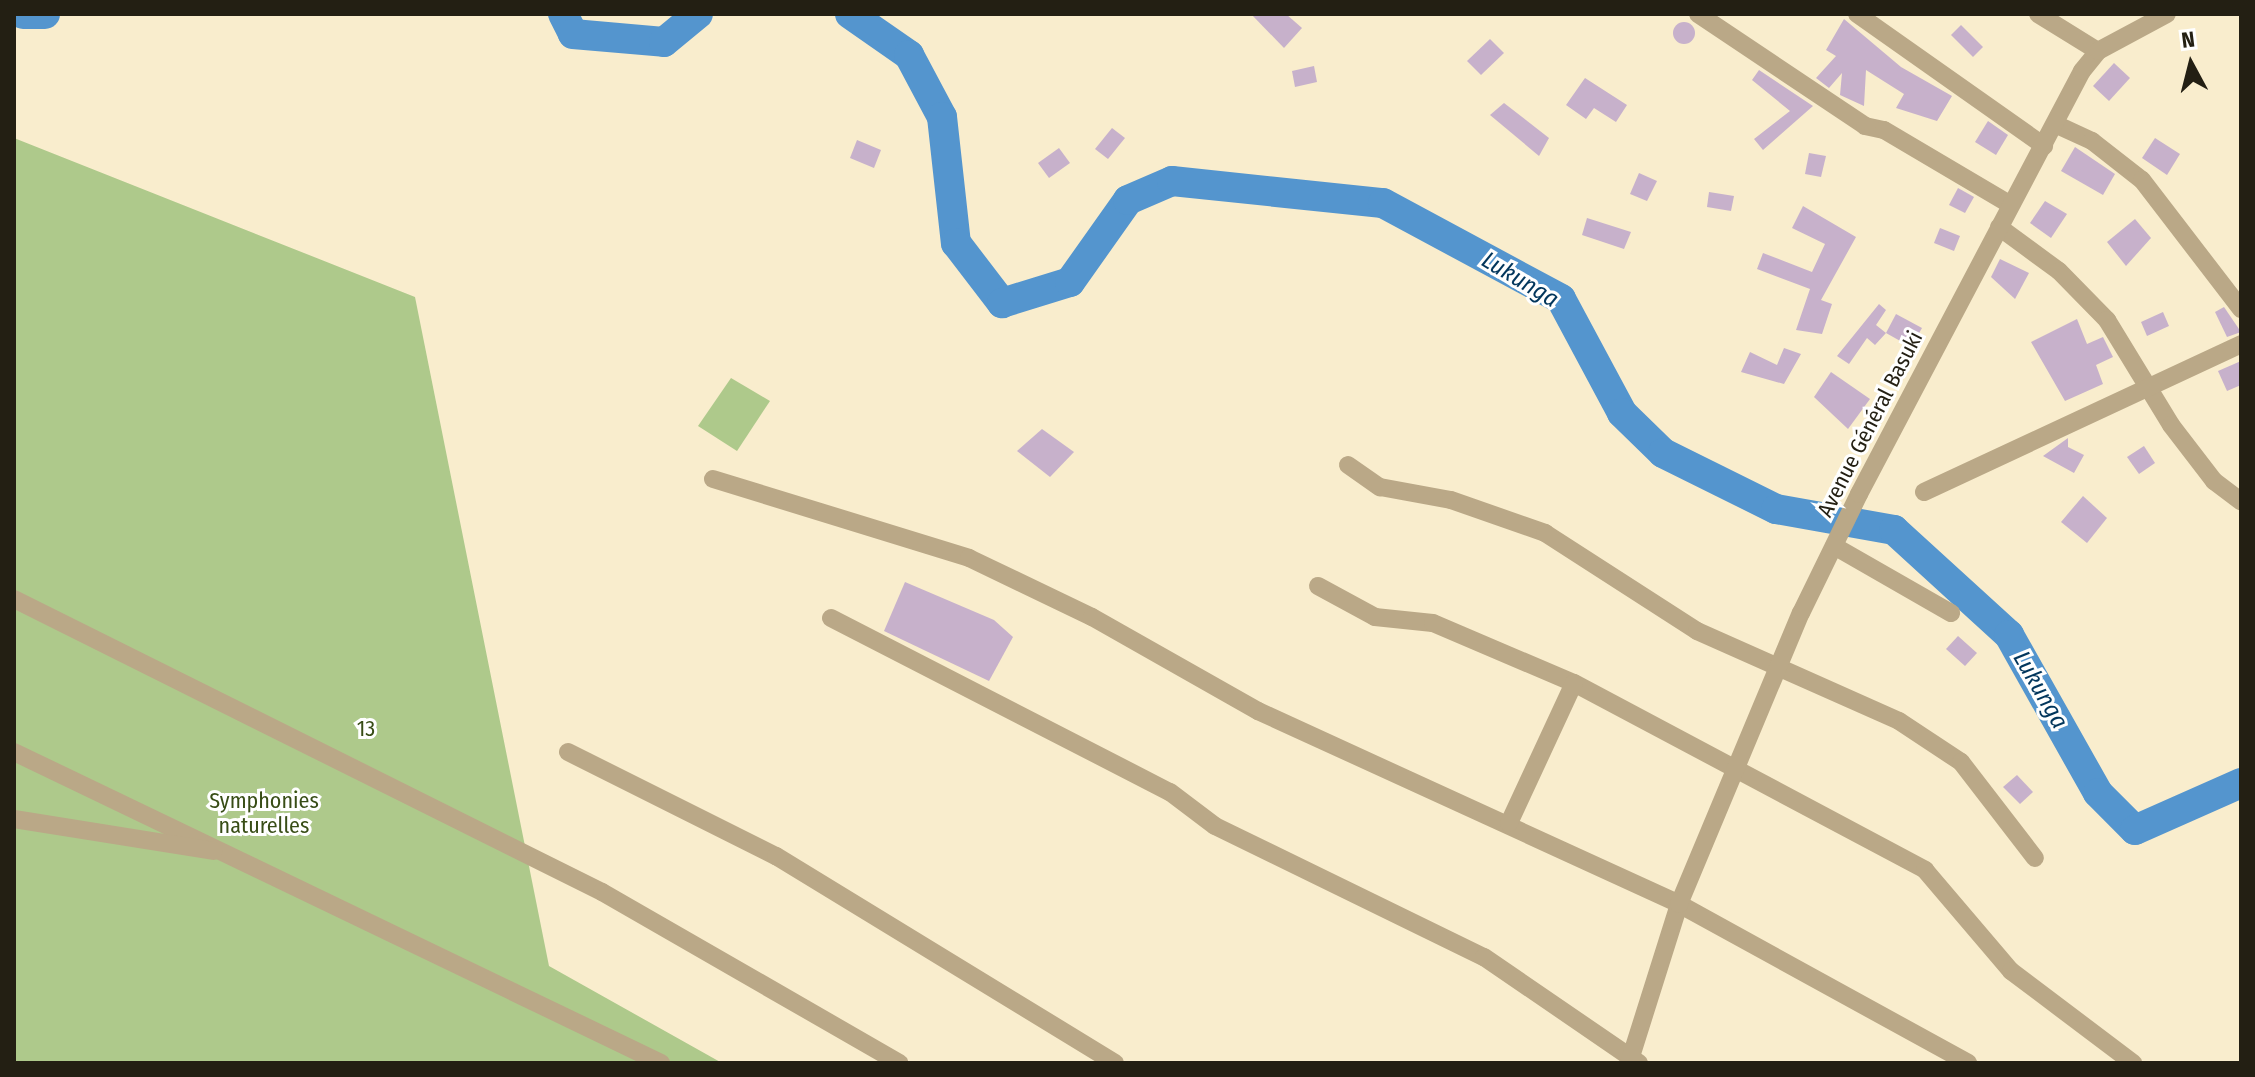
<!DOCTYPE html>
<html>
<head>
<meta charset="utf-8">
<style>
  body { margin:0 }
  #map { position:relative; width:2255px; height:1077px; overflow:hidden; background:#f9edcd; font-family:"Fira Sans Condensed",sans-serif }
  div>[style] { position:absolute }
  .green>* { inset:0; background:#aec98b }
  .river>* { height:30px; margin:-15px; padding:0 15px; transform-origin:15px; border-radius:15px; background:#5495ce }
  .building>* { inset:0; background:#c7b1cb }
  .round { border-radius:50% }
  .street>* { height:18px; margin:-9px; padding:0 9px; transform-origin:9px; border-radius:9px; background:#baa887 }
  span { translate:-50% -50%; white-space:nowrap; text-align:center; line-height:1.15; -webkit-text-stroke:6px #fff; paint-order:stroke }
  .street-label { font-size:22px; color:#231f13 }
  .park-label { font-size:22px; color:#384d16 }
  .water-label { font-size:24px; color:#02365c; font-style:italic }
  .frame { position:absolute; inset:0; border:16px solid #231f13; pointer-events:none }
  .north { position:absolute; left:2151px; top:24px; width:80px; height:80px; -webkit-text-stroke:6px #fff; paint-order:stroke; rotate:353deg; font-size:22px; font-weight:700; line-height:32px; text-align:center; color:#231f13 }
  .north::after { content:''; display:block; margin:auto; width:28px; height:36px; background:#231f13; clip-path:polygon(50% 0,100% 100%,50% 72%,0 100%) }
</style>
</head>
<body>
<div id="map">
  <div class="green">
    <div style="clip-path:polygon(14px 138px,415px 297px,549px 966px,722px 1063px,14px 1063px)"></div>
    <div style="clip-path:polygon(731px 378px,770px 401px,737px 451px,698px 426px)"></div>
  </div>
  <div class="river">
    <div style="left:23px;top:14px;width:22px"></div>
    <div style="left:563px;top:14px;width:22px;rotate:63deg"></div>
    <div style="left:573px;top:34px;width:91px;rotate:5deg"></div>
    <div style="left:664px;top:42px;width:44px;rotate:-39.5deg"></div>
    <div style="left:850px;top:14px;width:72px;rotate:34.8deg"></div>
    <div style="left:909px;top:55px;width:70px;rotate:62deg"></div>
    <div style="left:942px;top:117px;width:127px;rotate:83.7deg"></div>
    <div style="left:956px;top:243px;width:76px;rotate:52.5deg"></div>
    <div style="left:1002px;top:303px;width:71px;rotate:-17.2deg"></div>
    <div style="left:1070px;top:282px;width:100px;rotate:-54.7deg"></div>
    <div style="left:1128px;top:200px;width:48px;rotate:-23.4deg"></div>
    <div style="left:1172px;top:181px;width:212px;rotate:6deg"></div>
    <div style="left:1383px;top:203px;width:202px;rotate:28.3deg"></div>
    <div style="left:1561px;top:299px;width:129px;rotate:61.8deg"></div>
    <div style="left:1622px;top:413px;width:57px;rotate:44.3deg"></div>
    <div style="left:1663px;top:453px;width:126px;rotate:26.4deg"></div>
    <div style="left:1776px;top:509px;width:120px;rotate:10.1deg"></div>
    <div style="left:1894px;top:530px;width:156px;rotate:42.4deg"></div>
    <div style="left:2009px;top:635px;width:181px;rotate:60.6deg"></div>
    <div style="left:2098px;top:793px;width:52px;rotate:45deg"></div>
    <div style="left:2135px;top:830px;width:116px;rotate:-23.9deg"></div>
  </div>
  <div class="building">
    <div style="clip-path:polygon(1251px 14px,1286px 14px,1302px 28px,1284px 48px)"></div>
    <div style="clip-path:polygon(1844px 19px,1901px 67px,1952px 96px,1937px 121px,1896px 108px,1904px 94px,1866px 70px,1864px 106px,1840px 95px,1842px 73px,1829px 88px,1816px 78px,1836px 56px,1826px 50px)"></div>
    <div class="round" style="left:1673px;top:22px;width:22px;height:22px"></div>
    <div style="clip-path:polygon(1961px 25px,1983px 47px,1973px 57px,1951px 35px)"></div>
    <div style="clip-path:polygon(1490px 39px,1504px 53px,1481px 75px,1467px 61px)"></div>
    <div style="clip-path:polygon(2114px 63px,2130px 78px,2109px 101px,2093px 86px)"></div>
    <div style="clip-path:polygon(1314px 66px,1317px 82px,1295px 87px,1292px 71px)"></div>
    <div style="clip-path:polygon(1759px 70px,1813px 106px,1763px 150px,1754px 139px,1790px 111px,1752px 80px)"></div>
    <div style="clip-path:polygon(1585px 78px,1627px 105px,1616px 122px,1594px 108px,1586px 119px,1566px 105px)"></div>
    <div style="clip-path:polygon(1504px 103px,1549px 138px,1539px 156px,1490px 115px)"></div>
    <div style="clip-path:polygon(1988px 121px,2008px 135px,1996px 155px,1975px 142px)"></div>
    <div style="clip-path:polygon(1112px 128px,1125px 138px,1108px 159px,1095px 149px)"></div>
    <div style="clip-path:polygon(2155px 138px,2180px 154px,2167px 175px,2142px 158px)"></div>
    <div style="clip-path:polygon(857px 140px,881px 150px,874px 168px,850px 158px)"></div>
    <div style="clip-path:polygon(2075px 147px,2115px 174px,2103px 195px,2061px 171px)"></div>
    <div style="clip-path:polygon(1059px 148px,1070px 163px,1049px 178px,1038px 163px)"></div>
    <div style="clip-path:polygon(1809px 153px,1826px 156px,1821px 177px,1805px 174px)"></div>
    <div style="clip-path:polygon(1639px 173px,1657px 181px,1647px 201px,1630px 194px)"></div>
    <div style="clip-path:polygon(1958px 188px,1974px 197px,1965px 213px,1949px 205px)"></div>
    <div style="clip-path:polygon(1709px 192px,1734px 196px,1731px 211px,1707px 207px)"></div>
    <div style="clip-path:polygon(2045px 201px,2067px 214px,2051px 238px,2030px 223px)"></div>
    <div style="clip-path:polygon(1803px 206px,1856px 237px,1821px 300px,1832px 304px,1822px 334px,1796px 330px,1810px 289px,1757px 269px,1763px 253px,1812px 272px,1825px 244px,1792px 228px)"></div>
    <div style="clip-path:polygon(1587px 218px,1631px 232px,1624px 249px,1582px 235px)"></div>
    <div style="clip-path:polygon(2135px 219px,2151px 238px,2126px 266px,2107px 242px)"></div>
    <div style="clip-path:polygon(1940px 228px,1960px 236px,1954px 251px,1934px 243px)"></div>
    <div style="clip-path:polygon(2000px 259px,2029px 273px,2015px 299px,1991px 277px)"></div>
    <div style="clip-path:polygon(1879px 304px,1886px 310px,1876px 325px,1886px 333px,1875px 345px,1867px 338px,1849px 364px,1837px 356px)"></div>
    <div style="clip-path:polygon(2224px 307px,2241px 332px,2227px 337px,2215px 312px)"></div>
    <div style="clip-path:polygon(2163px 312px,2169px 326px,2147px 336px,2141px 322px)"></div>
    <div style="clip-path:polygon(1896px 314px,1922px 328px,1911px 347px,1886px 333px)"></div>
    <div style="clip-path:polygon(2077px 319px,2087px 344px,2103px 337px,2113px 357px,2096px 365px,2103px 384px,2065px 401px,2031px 342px)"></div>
    <div style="clip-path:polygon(1784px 348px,1801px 354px,1784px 384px,1741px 372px,1750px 352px,1777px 365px)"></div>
    <div style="clip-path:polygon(2241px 361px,2241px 385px,2227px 391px,2218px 371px)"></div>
    <div style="clip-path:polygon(1831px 372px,1870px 399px,1848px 429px,1814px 397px)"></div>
    <div style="clip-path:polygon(1042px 429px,1074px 452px,1050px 477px,1017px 451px)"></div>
    <div style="clip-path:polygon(2068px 438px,2068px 447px,2084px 455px,2074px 473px,2043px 456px)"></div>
    <div style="clip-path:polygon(2144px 446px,2155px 463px,2139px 474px,2127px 457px)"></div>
    <div style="clip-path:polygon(2083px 496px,2107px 518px,2087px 543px,2061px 522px)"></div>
    <div style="clip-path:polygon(905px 582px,994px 620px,1013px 637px,989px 681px,884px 631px)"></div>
    <div style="clip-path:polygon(1958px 636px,1977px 653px,1965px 666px,1946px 649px)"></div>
    <div style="clip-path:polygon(2017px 775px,2033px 792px,2020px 804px,2003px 787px)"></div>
  </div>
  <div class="street">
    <div style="left:1698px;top:14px;width:201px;rotate:33.8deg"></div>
    <div style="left:1865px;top:126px;width:19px;rotate:12deg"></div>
    <div style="left:1884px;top:130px;width:145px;rotate:30.6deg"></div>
    <div style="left:1857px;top:14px;width:229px;rotate:35.2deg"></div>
    <div style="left:2038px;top:14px;width:70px;rotate:31.7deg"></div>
    <div style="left:2055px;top:124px;width:41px;rotate:24.7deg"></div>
    <div style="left:2092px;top:141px;width:63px;rotate:38deg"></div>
    <div style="left:2142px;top:180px;width:163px;rotate:52.5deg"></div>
    <div style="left:1999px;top:227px;width:74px;rotate:36.3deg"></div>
    <div style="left:2059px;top:271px;width:69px;rotate:45.6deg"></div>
    <div style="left:2107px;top:320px;width:123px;rotate:58.6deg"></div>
    <div style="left:2171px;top:425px;width:71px;rotate:52.5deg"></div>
    <div style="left:2214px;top:481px;width:34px;rotate:37deg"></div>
    <div style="left:1348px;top:465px;width:39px;rotate:35deg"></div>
    <div style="left:1380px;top:487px;width:72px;rotate:10.4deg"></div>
    <div style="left:1451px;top:500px;width:100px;rotate:19.3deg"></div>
    <div style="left:1545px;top:533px;width:181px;rotate:32.8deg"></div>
    <div style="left:1697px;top:631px;width:221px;rotate:24deg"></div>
    <div style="left:1899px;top:721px;width:74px;rotate:33.5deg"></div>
    <div style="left:1961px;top:762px;width:121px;rotate:52.4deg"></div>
    <div style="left:713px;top:479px;width:268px;rotate:17.1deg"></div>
    <div style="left:969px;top:558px;width:136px;rotate:25.6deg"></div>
    <div style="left:1092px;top:617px;width:191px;rotate:29.5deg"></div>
    <div style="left:1258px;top:711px;width:463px;rotate:24.6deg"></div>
    <div style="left:1679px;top:904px;width:330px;rotate:28.8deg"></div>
    <div style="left:1924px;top:492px;width:350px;rotate:-25deg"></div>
    <div style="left:1834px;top:546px;width:135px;rotate:29.8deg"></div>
    <div style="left:1318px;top:586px;width:65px;rotate:28.5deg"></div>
    <div style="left:1375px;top:617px;width:58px;rotate:5.9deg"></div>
    <div style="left:1433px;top:623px;width:153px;rotate:23.1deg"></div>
    <div style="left:1574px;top:683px;width:398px;rotate:28deg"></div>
    <div style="left:1925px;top:870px;width:133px;rotate:49.6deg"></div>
    <div style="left:2011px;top:971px;width:153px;rotate:37deg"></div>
    <div style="left:14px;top:599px;width:657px;rotate:26.49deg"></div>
    <div style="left:602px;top:892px;width:343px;rotate:29.9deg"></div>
    <div style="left:831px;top:618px;width:381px;rotate:27.2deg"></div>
    <div style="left:1170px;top:792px;width:56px;rotate:37.1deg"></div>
    <div style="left:1215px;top:826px;width:299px;rotate:26deg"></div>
    <div style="left:1484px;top:957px;width:188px;rotate:34.4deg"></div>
    <div style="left:14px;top:752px;width:718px;rotate:25.67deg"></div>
    <div style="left:568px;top:752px;width:233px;rotate:26.6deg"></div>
    <div style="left:776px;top:856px;width:397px;rotate:31.4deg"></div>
    <div style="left:14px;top:819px;width:202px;rotate:9.1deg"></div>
    <div style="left:1509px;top:823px;width:154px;rotate:-65.1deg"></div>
    <div style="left:1629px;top:1063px;width:167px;rotate:-72.5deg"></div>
    <div style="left:1679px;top:904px;width:316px;rotate:-67.3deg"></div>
    <div style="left:1801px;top:613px;width:132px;rotate:-64deg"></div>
    <div style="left:1859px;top:494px;width:478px;rotate:-62.2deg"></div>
    <div style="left:2082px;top:71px;width:26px;rotate:-51deg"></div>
    <div style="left:2098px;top:51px;width:78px;rotate:-28.2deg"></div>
  </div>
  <div class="street-label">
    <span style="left:1870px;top:424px;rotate:-63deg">Avenue Général Basuki</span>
  </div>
  <div class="park-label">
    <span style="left:366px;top:729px">13</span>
    <span style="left:264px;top:813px">Symphonies<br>naturelles</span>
  </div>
  <div class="water-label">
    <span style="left:1520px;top:280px;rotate:31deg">Lukunga</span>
    <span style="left:2040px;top:690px;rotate:60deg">Lukunga</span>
  </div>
  <div class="frame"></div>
  <div class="north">N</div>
</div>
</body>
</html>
